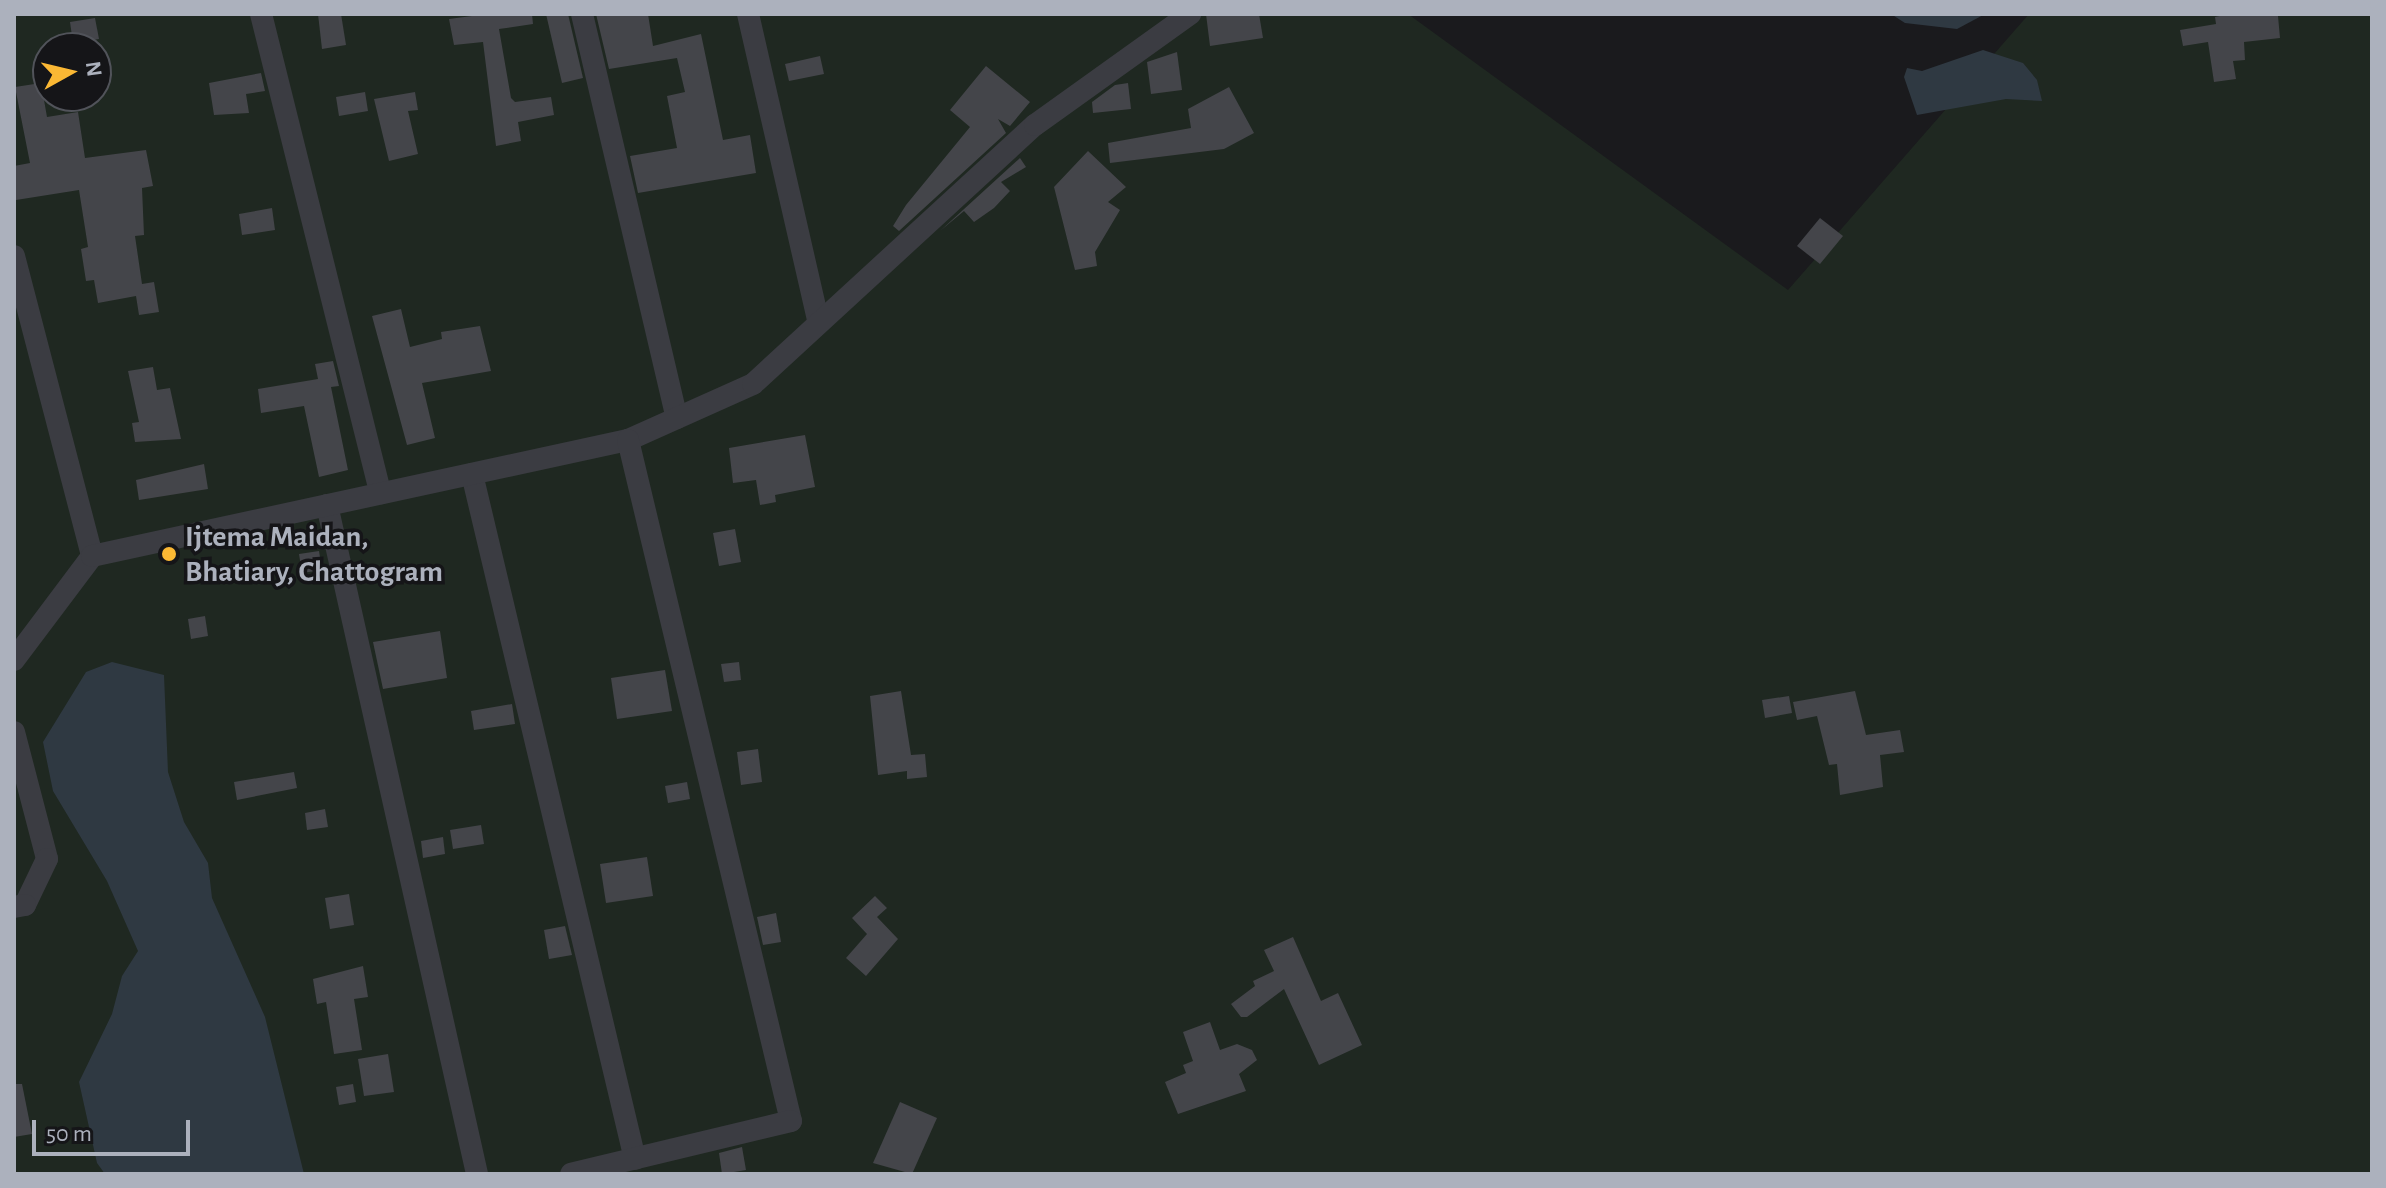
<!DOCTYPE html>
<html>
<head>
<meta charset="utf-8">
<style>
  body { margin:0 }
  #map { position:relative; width:2386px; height:1188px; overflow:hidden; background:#1a1a1d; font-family:"Alegreya Sans",sans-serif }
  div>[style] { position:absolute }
  .green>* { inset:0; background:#1f2821 }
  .water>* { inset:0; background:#2f3942 }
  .building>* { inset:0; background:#44454a }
  .minor>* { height:22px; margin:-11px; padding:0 11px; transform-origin:11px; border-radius:11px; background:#3b3c42 }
  .dots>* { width:22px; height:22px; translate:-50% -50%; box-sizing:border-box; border:4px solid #151518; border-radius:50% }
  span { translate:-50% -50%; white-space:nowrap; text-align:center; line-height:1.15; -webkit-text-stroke:7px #151518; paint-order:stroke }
  .poi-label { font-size:30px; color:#acb1bd; font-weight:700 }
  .left { translate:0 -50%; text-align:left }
  .frame { position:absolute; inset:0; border:16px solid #acb1bd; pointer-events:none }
  .north { position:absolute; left:32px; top:32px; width:80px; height:80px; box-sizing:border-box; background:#151518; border:2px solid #51535a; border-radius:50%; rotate:82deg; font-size:22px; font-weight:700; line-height:32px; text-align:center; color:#acb1bd }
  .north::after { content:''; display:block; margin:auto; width:28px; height:36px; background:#fbb834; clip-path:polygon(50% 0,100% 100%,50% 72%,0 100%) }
  .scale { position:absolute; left:32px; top:1120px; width:158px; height:36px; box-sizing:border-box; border:4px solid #acb1bd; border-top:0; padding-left:10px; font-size:24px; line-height:28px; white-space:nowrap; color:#acb1bd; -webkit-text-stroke:6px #151518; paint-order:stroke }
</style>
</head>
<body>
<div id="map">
  <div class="green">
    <div style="clip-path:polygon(evenodd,14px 14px,1408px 14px,1788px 290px,2029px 14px,2372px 14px,2372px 1174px,14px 1174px,14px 14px,48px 48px,96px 48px,96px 96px,48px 96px,48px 48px)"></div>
  </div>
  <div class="water">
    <div style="clip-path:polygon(1891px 14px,1985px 14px,1957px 29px,1905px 23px)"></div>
    <div style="clip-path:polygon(1983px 50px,2023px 63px,2037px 80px,2042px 101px,2006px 99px,1917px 115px,1904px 77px,1907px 68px,1922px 71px)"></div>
    <div style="clip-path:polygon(112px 662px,164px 675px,168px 772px,184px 822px,208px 863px,212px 898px,265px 1017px,304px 1174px,105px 1174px,97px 1163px,79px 1082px,112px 1014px,122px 976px,138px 951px,107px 881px,53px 791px,43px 742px,86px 672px)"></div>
  </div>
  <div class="building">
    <div style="clip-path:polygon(318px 14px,341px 14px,346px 45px,322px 49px)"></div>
    <div style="clip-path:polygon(487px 14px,532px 14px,533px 24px,499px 29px,511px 98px,515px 102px,551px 97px,554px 115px,518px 122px,521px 141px,496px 146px,483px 42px,454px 45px,449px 19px)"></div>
    <div style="clip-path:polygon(546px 14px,568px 14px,583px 78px,562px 83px)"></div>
    <div style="clip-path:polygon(596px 14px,648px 14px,653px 46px,701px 34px,723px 140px,750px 135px,756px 173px,638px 193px,630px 156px,677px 148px,667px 96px,685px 92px,677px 58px,609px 69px)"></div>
    <div style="clip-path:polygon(1206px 14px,1259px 14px,1263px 38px,1210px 46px)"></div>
    <div style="clip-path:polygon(2229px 14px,2278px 16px,2280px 38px,2244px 42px,2245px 60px,2233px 61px,2236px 79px,2214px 82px,2208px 42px,2183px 46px,2180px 30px,2216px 24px,2215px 17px)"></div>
    <div style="clip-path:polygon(95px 18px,99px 39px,73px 43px,70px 22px)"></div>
    <div style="clip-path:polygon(1177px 52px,1182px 90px,1151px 94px,1147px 62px)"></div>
    <div style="clip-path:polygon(820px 56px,824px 74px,789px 81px,785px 64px)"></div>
    <div style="clip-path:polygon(986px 66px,1030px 102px,1010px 126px,998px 119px,1006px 133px,899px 231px,893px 226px,906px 205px,970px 127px,950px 110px)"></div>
    <div style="clip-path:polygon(261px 73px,265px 91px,246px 94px,249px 113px,214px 115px,209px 83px)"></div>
    <div style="clip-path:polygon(41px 83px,47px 117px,78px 112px,85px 158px,146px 150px,153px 186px,142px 188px,144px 235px,135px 236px,142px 284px,154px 282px,159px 312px,139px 315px,136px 296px,98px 303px,94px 280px,86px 281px,81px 249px,88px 247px,79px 190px,16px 200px,14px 166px,30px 163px,15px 87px)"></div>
    <div style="clip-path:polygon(1128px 83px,1131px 109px,1093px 113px,1092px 102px,1115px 85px)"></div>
    <div style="clip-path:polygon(1229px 87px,1254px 133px,1224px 149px,1110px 163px,1108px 143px,1191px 128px,1188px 109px)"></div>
    <div style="clip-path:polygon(365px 92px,368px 111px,339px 116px,336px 97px)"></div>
    <div style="clip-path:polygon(415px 92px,418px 110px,408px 111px,418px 154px,389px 161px,374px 99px)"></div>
    <div style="clip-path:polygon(1088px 151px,1126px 187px,1108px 202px,1120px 210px,1095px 252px,1097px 266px,1075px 270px,1054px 187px)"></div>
    <div style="clip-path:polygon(1020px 158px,1026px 167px,1001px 182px,1010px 191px,994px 208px,974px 222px,964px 211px,940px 231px)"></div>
    <div style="clip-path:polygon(272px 208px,275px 230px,242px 235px,239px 214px)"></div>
    <div style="clip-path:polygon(1820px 218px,1843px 236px,1820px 264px,1797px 246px)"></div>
    <div style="clip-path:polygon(401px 309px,410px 347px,442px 339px,441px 332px,480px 326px,491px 371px,422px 383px,435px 438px,407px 445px,372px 316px)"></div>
    <div style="clip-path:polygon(333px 361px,339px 386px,331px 387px,348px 470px,319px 477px,304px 406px,261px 413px,258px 389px,318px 379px,315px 364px)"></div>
    <div style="clip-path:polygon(153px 367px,157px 390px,170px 388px,181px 439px,135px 442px,132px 423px,139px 422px,128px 371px)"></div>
    <div style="clip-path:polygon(805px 435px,815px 487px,775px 495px,776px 502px,760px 505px,756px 480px,733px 483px,729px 448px)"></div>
    <div style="clip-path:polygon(204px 464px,208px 489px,139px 500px,136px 480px)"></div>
    <div style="clip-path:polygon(735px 529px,741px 562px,719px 566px,713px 533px)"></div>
    <div style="clip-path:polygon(319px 551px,322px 570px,302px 573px,299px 554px)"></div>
    <div style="clip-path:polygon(205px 616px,208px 636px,191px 639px,188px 619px)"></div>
    <div style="clip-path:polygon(440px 631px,447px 678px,383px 689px,373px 642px)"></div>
    <div style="clip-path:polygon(739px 662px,741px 680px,724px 682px,721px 664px)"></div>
    <div style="clip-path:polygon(665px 670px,672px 711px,617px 719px,611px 678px)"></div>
    <div style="clip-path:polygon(901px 691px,911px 755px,925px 754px,927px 777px,907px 779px,907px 771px,878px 775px,870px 696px)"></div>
    <div style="clip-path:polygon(1855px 691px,1866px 735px,1900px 730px,1904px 752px,1880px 755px,1883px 787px,1840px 795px,1837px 764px,1829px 765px,1817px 716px,1797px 720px,1793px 702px)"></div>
    <div style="clip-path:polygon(1789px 696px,1792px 713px,1765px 718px,1762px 700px)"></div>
    <div style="clip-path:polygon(512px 704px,515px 724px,474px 730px,471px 711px)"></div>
    <div style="clip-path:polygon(758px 749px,762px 782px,741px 785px,737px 752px)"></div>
    <div style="clip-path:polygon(294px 772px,297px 788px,237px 800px,234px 782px)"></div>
    <div style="clip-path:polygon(687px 782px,690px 799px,668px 803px,665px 786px)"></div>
    <div style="clip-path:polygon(325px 809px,328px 827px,307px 830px,305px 813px)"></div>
    <div style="clip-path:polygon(481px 825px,484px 844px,453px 849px,450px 830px)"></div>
    <div style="clip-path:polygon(443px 837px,445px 854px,423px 858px,421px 841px)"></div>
    <div style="clip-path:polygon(647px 857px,653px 896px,606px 903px,600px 864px)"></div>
    <div style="clip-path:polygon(349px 894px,354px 925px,330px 929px,325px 898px)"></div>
    <div style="clip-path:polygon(875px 896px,887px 908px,877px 917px,898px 939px,866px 976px,846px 958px,867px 934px,852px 918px)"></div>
    <div style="clip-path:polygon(776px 913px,781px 942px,763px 945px,757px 917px)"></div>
    <div style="clip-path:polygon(565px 926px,572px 955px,549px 959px,544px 930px)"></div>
    <div style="clip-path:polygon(1293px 937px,1321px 1001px,1338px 993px,1362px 1045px,1319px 1065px,1284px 989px,1247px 1017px,1241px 1017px,1231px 1004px,1255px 986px,1253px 981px,1274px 971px,1264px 950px)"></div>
    <div style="clip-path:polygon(363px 966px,368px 997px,354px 999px,362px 1050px,334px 1054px,326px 1002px,317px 1004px,313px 979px)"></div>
    <div style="clip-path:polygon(1210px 1022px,1220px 1050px,1237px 1044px,1252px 1050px,1257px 1060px,1239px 1074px,1246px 1091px,1178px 1114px,1165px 1082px,1186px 1073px,1183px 1065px,1193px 1061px,1183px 1032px)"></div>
    <div style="clip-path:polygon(388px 1054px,394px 1092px,364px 1096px,358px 1059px)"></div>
    <div style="clip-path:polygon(14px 1084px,22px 1084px,32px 1134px,14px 1137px)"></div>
    <div style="clip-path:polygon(353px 1084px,356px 1102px,339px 1105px,336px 1087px)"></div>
    <div style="clip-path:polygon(900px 1102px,937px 1118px,912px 1174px,873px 1163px)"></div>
    <div style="clip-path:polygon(742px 1147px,746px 1170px,722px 1174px,719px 1153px)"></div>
  </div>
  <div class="minor">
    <div style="left:261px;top:14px;width:494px;rotate:76deg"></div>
    <div style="left:582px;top:14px;width:415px;rotate:76.8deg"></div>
    <div style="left:748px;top:14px;width:317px;rotate:77.1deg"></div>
    <div style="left:14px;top:256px;width:310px;rotate:75.4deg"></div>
    <div style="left:628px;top:440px;width:137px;rotate:-24.1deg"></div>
    <div style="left:753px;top:384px;width:383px;rotate:-42.6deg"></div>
    <div style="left:1035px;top:125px;width:191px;rotate:-35.6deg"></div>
    <div style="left:472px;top:474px;width:704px;rotate:76.62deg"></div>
    <div style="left:327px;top:505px;width:686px;rotate:77.36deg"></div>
    <div style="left:14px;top:660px;width:130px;rotate:-53.1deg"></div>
    <div style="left:92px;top:556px;width:548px;rotate:-12.21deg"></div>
    <div style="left:628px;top:440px;width:700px;rotate:76.54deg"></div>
    <div style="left:791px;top:1121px;width:226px;rotate:166.5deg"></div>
    <div style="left:14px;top:732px;width:131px;rotate:75.4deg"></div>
    <div style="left:47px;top:859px;width:51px;rotate:115.6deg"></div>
    <div style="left:25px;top:905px;width:11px;rotate:170deg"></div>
  </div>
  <div class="dots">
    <div style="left:169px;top:554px;background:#fbb834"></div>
  </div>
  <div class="poi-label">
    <span class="left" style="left:185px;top:554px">Ijtema Maidan,<br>Bhatiary, Chattogram</span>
  </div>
  <div class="frame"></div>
  <div class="north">N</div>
  <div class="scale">50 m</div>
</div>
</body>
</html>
